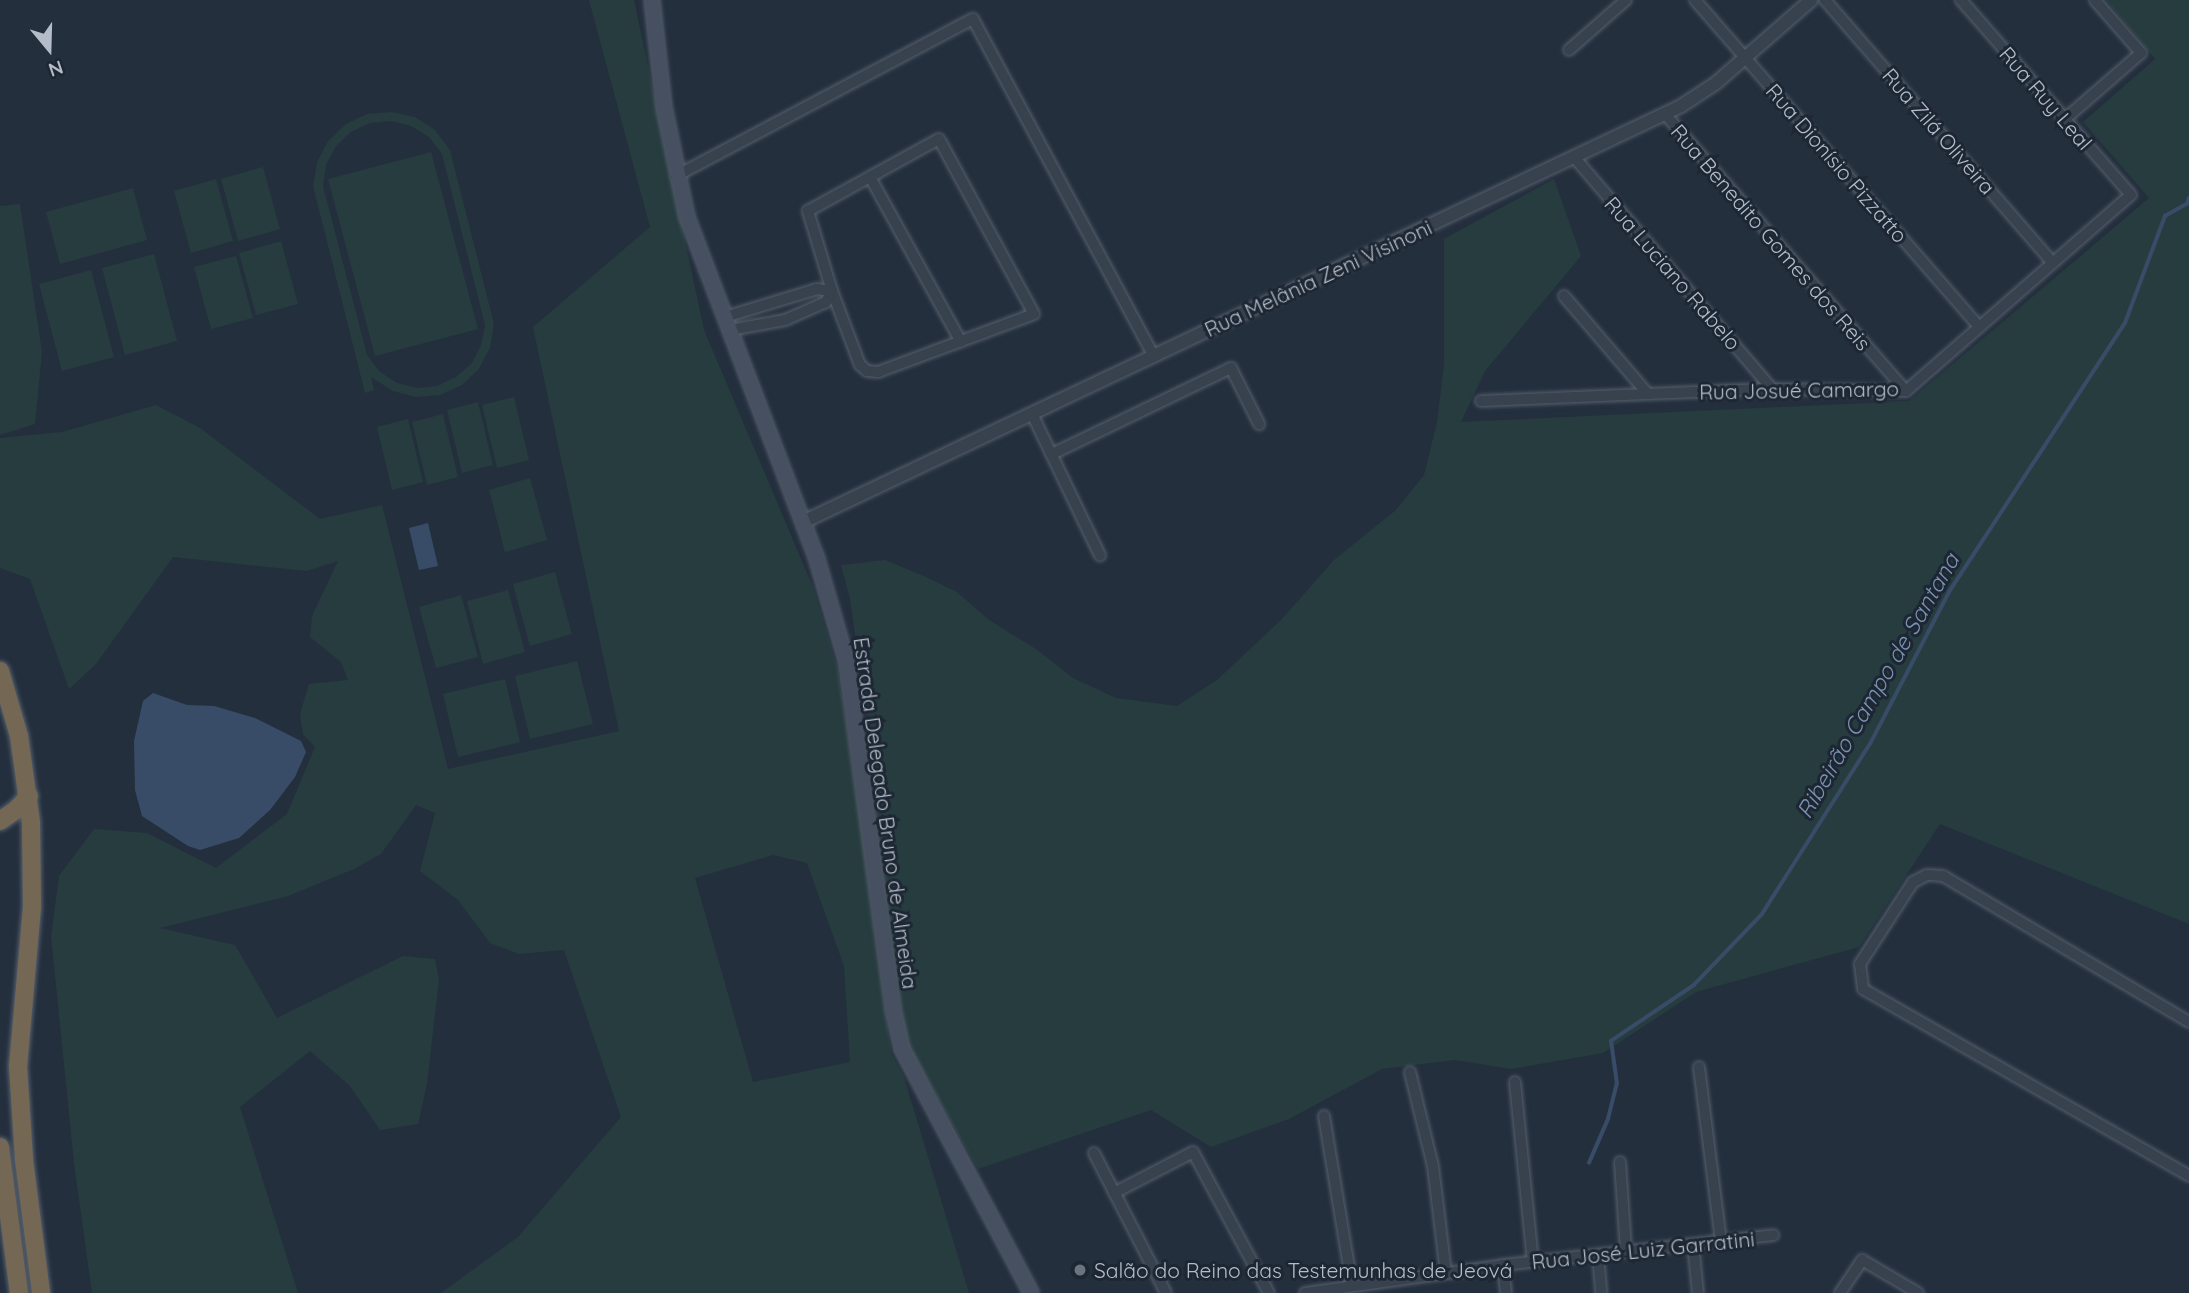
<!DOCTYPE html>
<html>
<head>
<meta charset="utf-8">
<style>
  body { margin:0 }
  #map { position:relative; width:2189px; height:1293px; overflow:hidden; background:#242f3e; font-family:Quicksand,sans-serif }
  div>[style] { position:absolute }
  .green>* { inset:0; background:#263c3f }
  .water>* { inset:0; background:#394c67 }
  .stream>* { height:3.5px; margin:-1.75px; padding:0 1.75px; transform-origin:1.75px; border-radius:1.75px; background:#394c67 }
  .roads { filter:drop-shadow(0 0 2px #565f6c) drop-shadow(0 0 2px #565f6c) }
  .minor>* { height:10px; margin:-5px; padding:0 5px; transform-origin:5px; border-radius:5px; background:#38414e }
  .tertiary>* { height:12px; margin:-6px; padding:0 6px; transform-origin:6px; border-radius:6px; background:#38414e }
  .secondary>* { height:14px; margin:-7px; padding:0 7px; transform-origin:7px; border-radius:7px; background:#465061 }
  .motorway>* { height:18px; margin:-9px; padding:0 9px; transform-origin:9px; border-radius:9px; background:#746855 }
  .dots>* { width:19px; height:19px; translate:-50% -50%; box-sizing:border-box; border:4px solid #1d2633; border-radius:50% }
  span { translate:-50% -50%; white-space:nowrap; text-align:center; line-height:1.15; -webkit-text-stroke:6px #1d2633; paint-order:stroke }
  .street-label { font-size:21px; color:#b4bcc9 }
  .poi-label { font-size:21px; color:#b4bcc9 }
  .left { translate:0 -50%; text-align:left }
  .water-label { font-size:23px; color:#7c92b1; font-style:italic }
  .north { position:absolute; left:14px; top:14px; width:70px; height:70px; -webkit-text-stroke:5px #1d2633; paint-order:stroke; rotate:161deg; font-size:19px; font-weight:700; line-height:28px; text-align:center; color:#b4bcc9 }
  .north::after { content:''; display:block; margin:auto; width:24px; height:32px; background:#b4bcc9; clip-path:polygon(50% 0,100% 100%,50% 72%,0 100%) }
</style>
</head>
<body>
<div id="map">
  <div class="green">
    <div style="clip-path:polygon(evenodd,589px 0,634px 0,704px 330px,813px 587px,837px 667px,860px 816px,891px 1053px,904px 1077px,969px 1293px,441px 1293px,518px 1237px,621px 1117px,564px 950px,519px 954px,490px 943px,458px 900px,420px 871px,435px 813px,416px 805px,381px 854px,354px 869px,288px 896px,160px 928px,235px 945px,277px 1018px,403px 956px,435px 959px,439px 979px,427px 1084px,418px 1124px,380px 1130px,350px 1086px,310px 1051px,240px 1107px,298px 1293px,92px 1293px,74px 1163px,51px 936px,59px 876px,94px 829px,147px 833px,216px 868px,287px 814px,315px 747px,303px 734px,300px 714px,309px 684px,348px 680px,341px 662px,310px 637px,312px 616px,338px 561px,307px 571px,173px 557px,96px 664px,69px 689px,30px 579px,0 568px,0 438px,62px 432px,156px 405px,200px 428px,320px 519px,382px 505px,448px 769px,619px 731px,533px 327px,650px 227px,589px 0,773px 855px,807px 863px,844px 966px,850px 1062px,753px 1082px,695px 878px,773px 855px)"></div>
    <div style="clip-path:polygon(2106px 0,2189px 0,2189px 924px,1940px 824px,1859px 947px,1696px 992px,1603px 1053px,1511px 1069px,1455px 1060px,1382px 1069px,1289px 1119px,1211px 1147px,1151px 1110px,978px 1169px,906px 1043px,878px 855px,873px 759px,850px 599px,841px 565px,885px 560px,926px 577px,957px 592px,989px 620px,1036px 649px,1073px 678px,1116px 698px,1177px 706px,1217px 680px,1281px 620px,1334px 560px,1396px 510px,1424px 475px,1437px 422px,1444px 364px,1444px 239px,1554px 179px,1581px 256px,1485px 371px,1461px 422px,1909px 401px,2149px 198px,2083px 122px,2155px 59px)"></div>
    <div style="clip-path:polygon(evenodd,391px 112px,415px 117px,435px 130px,450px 150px,494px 324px,490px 348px,479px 369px,462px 385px,440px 395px,416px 397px,393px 391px,371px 377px,374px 390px,365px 393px,313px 186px,317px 162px,328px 141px,346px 124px,367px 114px,391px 112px,391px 121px,411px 126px,429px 137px,442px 154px,485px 325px,481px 345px,472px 363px,456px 377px,437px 386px,417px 388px,397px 383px,379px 371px,367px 355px,323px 186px,326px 165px,336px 146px,351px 132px,370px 123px,391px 121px)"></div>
    <div style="clip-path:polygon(431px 152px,478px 329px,375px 356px,328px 179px)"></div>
    <div style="clip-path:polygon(263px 167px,280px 229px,238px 241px,221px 179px)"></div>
    <div style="clip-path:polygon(216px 179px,233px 241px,191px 253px,174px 191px)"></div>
    <div style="clip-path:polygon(133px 188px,147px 240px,60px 264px,46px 212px)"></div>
    <div style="clip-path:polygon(20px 204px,42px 352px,35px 424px,0 435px,0 206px)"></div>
    <div style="clip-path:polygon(281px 241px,298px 304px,256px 315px,239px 253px)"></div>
    <div style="clip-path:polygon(154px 254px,177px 341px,125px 355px,102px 268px)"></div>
    <div style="clip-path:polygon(236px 256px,253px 318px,211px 329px,194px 267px)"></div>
    <div style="clip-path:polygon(91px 270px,114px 357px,62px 371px,39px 284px)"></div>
    <div style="clip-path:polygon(514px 397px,529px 460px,497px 468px,482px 405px)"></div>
    <div style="clip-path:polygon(478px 402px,493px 465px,462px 473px,447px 410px)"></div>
    <div style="clip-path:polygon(443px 414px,458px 477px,427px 485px,412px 422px)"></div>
    <div style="clip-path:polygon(408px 419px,423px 482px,392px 490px,377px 427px)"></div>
    <div style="clip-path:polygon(530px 478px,547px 540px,505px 552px,489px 490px)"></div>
    <div style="clip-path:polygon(555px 572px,572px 634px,530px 646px,513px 584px)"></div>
    <div style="clip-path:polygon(508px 590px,525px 652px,483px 664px,467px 601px)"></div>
    <div style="clip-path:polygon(461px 595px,478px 657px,436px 668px,419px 607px)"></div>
    <div style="clip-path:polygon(577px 661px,593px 724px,530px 739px,515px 676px)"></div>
    <div style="clip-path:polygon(505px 679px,520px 742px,458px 757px,443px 694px)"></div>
  </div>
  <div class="water">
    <div style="clip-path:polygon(428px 523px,438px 566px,419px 570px,409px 528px)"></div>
    <div style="clip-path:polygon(153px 693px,187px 705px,214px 706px,255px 718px,301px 741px,306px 752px,295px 777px,270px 810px,239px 838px,200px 850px,188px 846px,142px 816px,135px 790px,134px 741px,143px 701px)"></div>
  </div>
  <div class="stream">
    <div style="left:1589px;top:1163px;width:48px;rotate:-66.6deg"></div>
    <div style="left:1608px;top:1119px;width:36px;rotate:-76deg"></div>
    <div style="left:1617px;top:1084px;width:43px;rotate:-97.9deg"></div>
    <div style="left:1611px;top:1041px;width:100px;rotate:-34deg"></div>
    <div style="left:1694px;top:985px;width:98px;rotate:-46.2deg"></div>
    <div style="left:1762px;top:914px;width:201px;rotate:-57.6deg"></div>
    <div style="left:1870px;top:744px;width:171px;rotate:-62.5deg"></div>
    <div style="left:1949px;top:592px;width:321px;rotate:-56.8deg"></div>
    <div style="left:2125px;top:323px;width:114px;rotate:-69.5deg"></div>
    <div style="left:2165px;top:216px;width:25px;rotate:-29deg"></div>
    <div style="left:2187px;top:204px;width:6px;rotate:-72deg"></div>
  </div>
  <div class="roads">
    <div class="minor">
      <div style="left:1695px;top:0;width:433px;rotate:49deg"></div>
      <div style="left:1825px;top:0;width:348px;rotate:49.1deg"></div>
      <div style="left:1569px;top:50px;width:76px;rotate:-41.3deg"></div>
      <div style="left:1665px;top:114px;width:367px;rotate:49deg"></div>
      <div style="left:2065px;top:119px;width:101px;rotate:-41deg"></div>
      <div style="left:2141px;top:53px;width:70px;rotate:-131deg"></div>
      <div style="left:939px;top:139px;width:199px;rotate:61.5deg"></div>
      <div style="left:1034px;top:314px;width:166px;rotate:159.6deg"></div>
      <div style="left:878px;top:372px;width:11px;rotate:-175deg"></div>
      <div style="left:867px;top:371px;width:9px;rotate:-139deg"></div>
      <div style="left:860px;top:365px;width:79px;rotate:-110.7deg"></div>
      <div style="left:832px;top:291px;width:84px;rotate:-106.7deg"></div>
      <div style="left:808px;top:211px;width:149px;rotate:-28.8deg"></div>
      <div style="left:1574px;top:157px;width:305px;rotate:49.5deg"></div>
      <div style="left:676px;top:176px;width:336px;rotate:-27.9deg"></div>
      <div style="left:973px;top:19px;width:383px;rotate:61.8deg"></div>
      <div style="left:870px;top:177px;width:188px;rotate:61.1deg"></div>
      <div style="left:1564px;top:296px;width:129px;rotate:49.4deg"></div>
      <div style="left:725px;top:317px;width:96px;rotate:-16.9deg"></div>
      <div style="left:817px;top:289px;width:15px;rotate:8deg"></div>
      <div style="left:832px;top:291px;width:13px;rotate:119deg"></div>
      <div style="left:826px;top:302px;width:45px;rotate:156.3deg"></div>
      <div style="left:785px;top:320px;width:56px;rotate:169.7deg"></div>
      <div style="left:1481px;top:401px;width:291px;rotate:-2.4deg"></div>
      <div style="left:1772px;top:389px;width:134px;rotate:0.9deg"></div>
      <div style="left:1906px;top:391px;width:298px;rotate:-41.1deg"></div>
      <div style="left:2131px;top:195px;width:259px;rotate:-131.1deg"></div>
      <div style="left:1032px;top:414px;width:157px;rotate:64.3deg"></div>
      <div style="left:1052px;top:454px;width:199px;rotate:-25.7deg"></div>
      <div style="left:1231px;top:368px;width:63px;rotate:63.4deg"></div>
      <div style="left:2189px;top:1022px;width:286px;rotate:-149.3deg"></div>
      <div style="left:1943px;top:876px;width:16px;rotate:-176deg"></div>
      <div style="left:1927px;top:875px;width:16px;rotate:153deg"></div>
      <div style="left:1913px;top:882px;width:98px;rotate:122.9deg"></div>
      <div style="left:1860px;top:964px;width:25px;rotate:83deg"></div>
      <div style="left:1863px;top:989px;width:376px;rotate:29.8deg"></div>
      <div style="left:1699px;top:1067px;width:175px;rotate:82.8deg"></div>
      <div style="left:1410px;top:1072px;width:97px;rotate:76.3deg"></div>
      <div style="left:1433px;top:1166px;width:108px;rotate:83.1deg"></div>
      <div style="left:1515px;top:1082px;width:181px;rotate:84.3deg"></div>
      <div style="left:1324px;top:1116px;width:172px;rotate:80.6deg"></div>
      <div style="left:1094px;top:1153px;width:157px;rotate:62.8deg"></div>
      <div style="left:1620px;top:1162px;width:89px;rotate:86.1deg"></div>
      <div style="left:1114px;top:1193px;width:89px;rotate:-27.4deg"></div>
      <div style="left:1193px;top:1152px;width:160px;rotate:61.7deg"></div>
      <div style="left:1693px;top:1244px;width:49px;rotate:84.2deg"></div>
      <div style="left:1598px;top:1255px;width:38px;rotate:85deg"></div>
      <div style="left:1503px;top:1265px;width:28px;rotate:84deg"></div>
      <div style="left:1305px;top:1293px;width:200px;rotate:-8deg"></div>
      <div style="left:1503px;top:1265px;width:272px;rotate:-6.3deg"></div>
      <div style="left:1840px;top:1293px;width:40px;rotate:-56deg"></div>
      <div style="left:1862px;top:1260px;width:65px;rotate:30.5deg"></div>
    </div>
    <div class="tertiary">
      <div style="left:803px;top:522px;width:972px;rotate:-25.35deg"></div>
      <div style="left:1681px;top:106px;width:42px;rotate:-33.3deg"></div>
      <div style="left:1716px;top:83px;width:126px;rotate:-41.1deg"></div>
    </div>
    <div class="secondary">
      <div style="left:652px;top:0;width:108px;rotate:83.6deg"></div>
      <div style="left:664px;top:107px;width:112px;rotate:78.2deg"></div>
      <div style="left:687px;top:217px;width:363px;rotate:69.2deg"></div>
      <div style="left:816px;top:556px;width:108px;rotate:73.9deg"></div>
      <div style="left:846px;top:660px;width:352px;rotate:82.3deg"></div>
      <div style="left:893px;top:1009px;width:41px;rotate:77.3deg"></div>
      <div style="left:902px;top:1049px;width:276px;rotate:62.1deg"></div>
    </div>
    <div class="motorway">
      <div style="left:0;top:671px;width:68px;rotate:73.7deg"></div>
      <div style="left:19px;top:736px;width:88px;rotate:82.1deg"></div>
      <div style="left:31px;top:823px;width:84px;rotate:89.3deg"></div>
      <div style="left:32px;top:907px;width:160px;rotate:95deg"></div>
      <div style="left:18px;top:1066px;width:94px;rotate:86.3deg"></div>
      <div style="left:24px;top:1160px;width:134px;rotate:82.7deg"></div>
      <div style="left:0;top:821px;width:19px;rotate:-35deg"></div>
      <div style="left:16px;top:810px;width:19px;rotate:-47deg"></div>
      <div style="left:0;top:1147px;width:147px;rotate:82.6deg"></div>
    </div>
  </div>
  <div class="dots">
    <div style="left:1080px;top:1270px;background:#6b7280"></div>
  </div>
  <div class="street-label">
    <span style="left:2046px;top:98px;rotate:49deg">Rua Ruy Leal</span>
    <span style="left:1939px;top:131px;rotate:49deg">Rua Zilá Oliveira</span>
    <span style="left:1837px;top:163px;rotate:49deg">Rua Dionísio Pizzatto</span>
    <span style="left:1771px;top:237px;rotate:49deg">Rua Benedito Gomes dos Reis</span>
    <span style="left:1673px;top:273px;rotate:49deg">Rua Luciano Rabelo</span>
    <span style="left:1318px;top:278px;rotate:-25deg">Rua Melânia Zeni Visinoni</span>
    <span style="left:1799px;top:390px;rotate:-1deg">Rua Josué Camargo</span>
    <span style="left:886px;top:813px;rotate:82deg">Estrada Delegado Bruno de Almeida</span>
    <span style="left:1643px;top:1250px;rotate:-6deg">Rua José Luiz Garratini</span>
  </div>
  <div class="poi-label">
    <span class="left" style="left:1094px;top:1270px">Salão do Reino das Testemunhas de Jeová</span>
  </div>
  <div class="water-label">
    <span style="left:1878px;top:686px;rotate:-60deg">Ribeirão Campo de Santana</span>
  </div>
  <div class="north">N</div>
</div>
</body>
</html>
